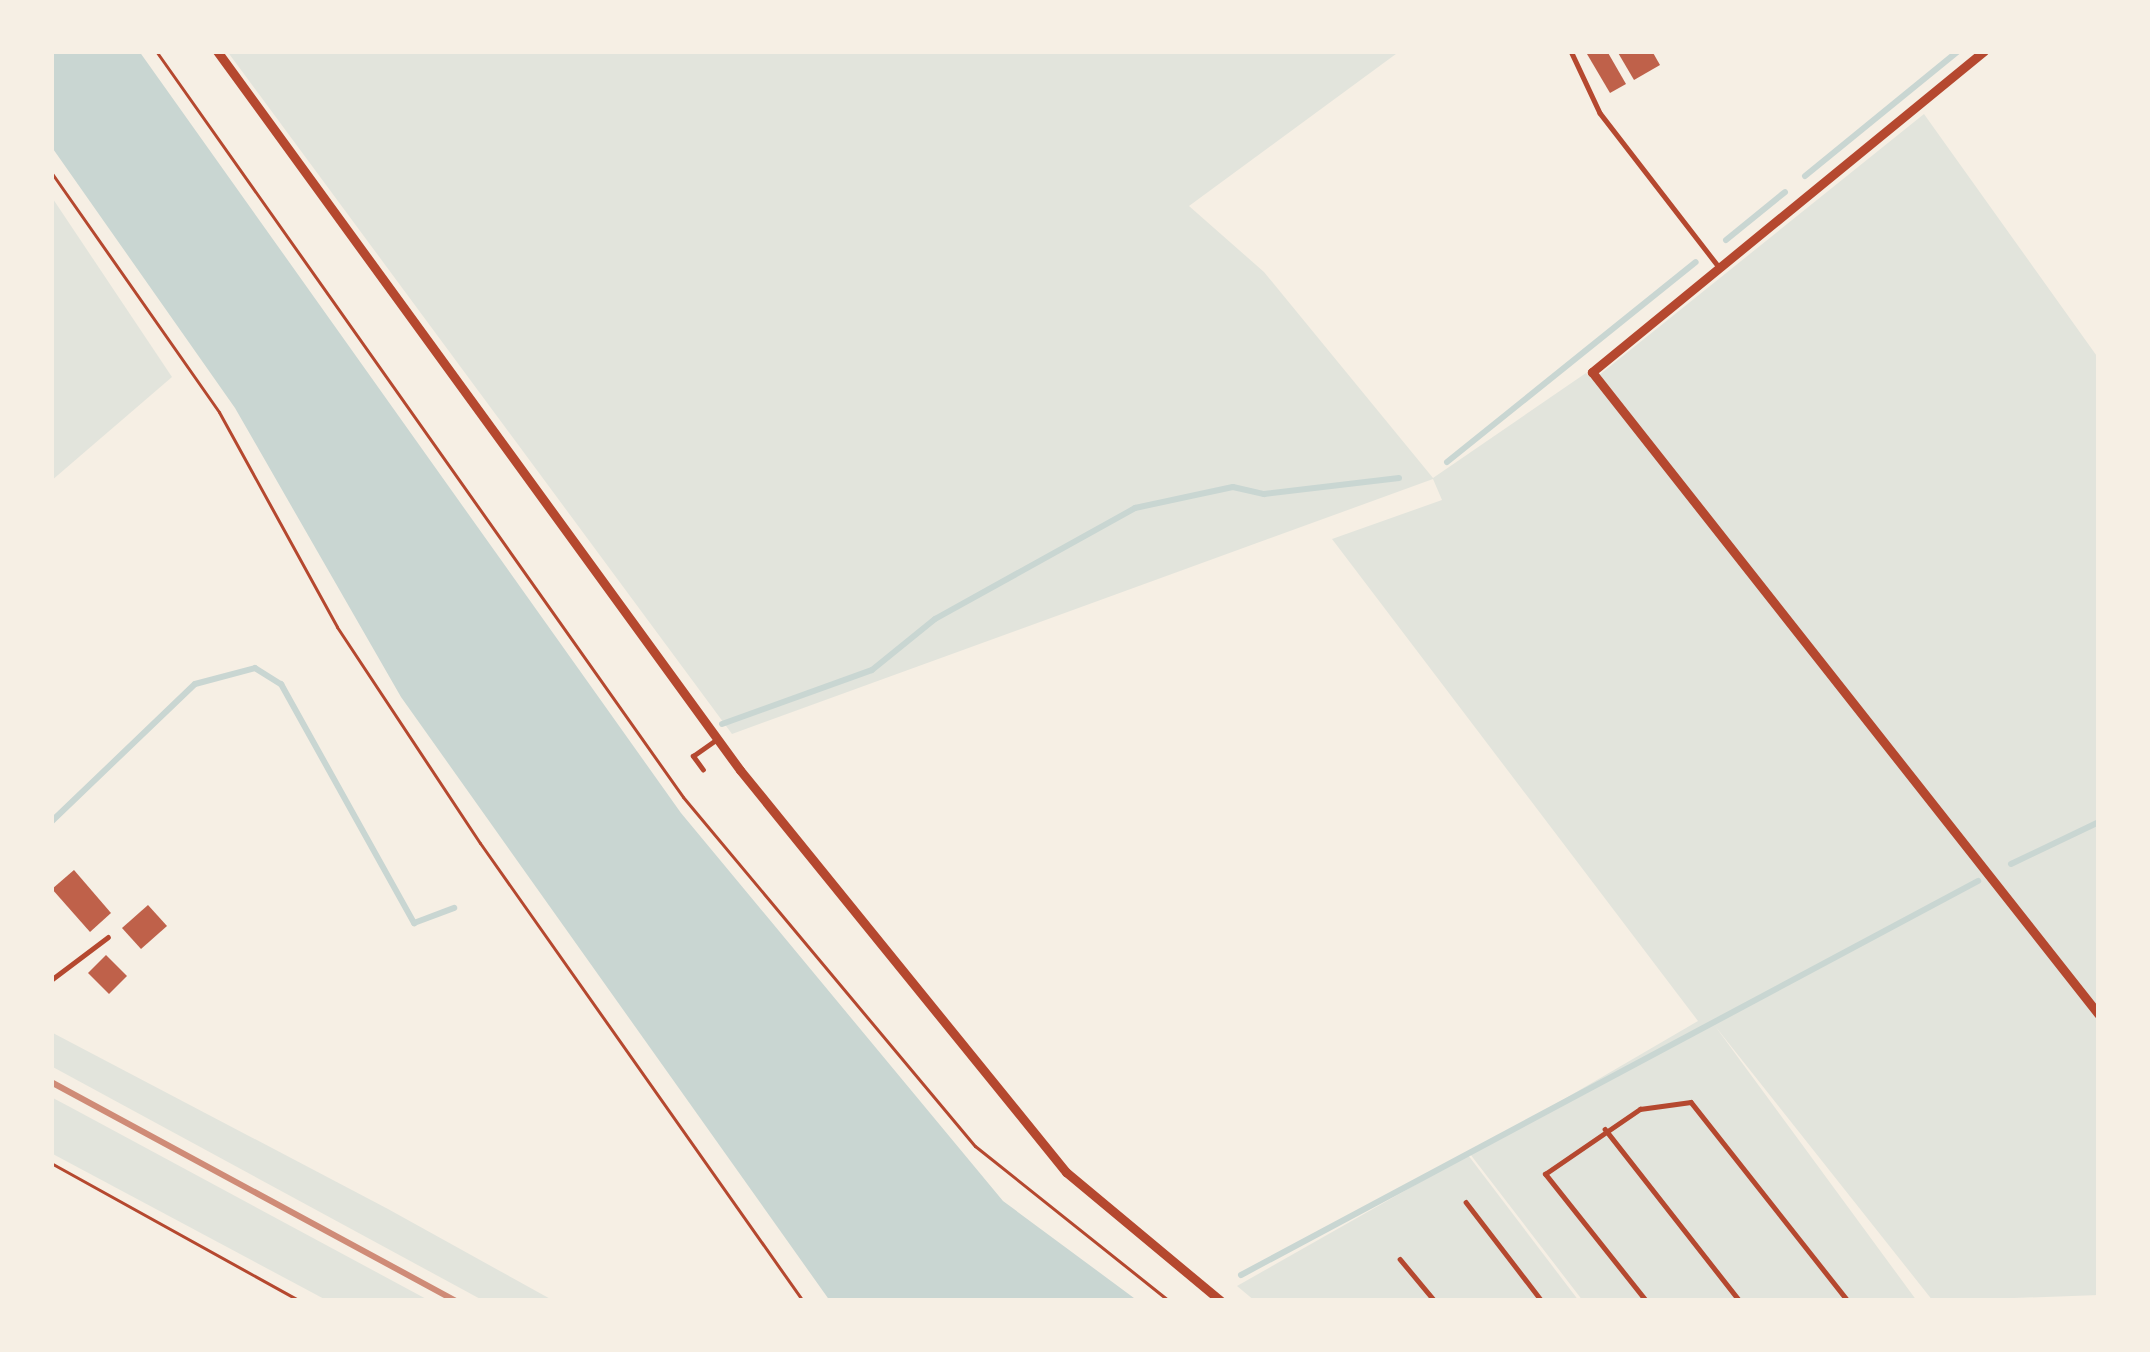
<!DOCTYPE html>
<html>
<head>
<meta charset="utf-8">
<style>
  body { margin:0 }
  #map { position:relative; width:2150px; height:1352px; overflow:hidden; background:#f6efe4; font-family:Poppins,sans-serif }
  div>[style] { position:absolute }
  .green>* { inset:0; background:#e2e4dc }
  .water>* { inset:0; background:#c9d6d2 }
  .stream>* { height:6px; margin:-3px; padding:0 3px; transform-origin:3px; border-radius:3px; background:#c9d6d2 }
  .building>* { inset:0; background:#bf614a }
  .path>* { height:3px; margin:-1.5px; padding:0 1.5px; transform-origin:1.5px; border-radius:1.5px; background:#b5482f }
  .service>* { height:4.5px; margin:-2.25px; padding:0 2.25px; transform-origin:2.25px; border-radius:2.25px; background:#b5482f }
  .minor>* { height:9px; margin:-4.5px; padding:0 4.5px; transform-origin:4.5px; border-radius:4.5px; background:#b5482f }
  .rail>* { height:6px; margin:-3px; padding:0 3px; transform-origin:3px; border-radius:3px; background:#cf8b77 }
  span { translate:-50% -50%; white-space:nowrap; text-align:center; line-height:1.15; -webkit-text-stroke:12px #f6efe4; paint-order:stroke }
  .frame { position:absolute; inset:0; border:54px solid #f6efe4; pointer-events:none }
</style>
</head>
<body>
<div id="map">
  <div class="green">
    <div style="clip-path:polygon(227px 51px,1400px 51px,1189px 206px,1264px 272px,1433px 478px,1586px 373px,1593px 380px,1924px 114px,2099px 359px,2099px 1295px,1933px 1301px,1715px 1026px,1917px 1301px,1583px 1301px,1470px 1154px,1698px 1021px,1332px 539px,1442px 500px,1433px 479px,732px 734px)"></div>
    <div style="clip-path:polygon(51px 196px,172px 377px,51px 481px)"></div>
    <div style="clip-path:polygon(51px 1032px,388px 1209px,554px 1301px,484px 1301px,51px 1066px)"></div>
    <div style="clip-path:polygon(51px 1097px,70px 1107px,430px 1301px,328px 1301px,51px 1153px)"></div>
    <div style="clip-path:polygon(1468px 1155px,1579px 1301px,1255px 1301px,1237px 1286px)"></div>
  </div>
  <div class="water">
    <div style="clip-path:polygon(51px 51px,139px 51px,681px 813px,1003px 1201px,1138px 1301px,830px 1301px,401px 697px,235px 408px,51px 146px)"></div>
  </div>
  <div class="stream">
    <div style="left:1805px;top:176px;width:198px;rotate:-39.2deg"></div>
    <div style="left:1726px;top:240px;width:76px;rotate:-39.1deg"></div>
    <div style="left:1447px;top:462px;width:319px;rotate:-38.8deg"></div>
    <div style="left:722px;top:724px;width:159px;rotate:-19.8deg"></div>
    <div style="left:872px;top:670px;width:81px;rotate:-39deg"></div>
    <div style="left:935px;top:619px;width:229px;rotate:-29deg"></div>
    <div style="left:1135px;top:508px;width:100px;rotate:-12.1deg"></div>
    <div style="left:1233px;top:487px;width:32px;rotate:13deg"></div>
    <div style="left:1264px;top:494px;width:136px;rotate:-6.8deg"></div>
    <div style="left:51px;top:822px;width:199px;rotate:-43.8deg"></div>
    <div style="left:195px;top:684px;width:62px;rotate:-14.9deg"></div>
    <div style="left:255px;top:668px;width:31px;rotate:32deg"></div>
    <div style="left:281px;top:684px;width:274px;rotate:60.9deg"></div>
    <div style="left:414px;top:923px;width:43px;rotate:-20.6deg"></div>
    <div style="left:2011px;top:864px;width:98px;rotate:-25.5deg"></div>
    <div style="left:1241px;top:1275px;width:836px;rotate:-28.13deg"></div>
  </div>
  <div class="building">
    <div style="clip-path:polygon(1607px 51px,1626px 84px,1610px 93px,1587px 54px)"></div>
    <div style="clip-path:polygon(1617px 51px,1652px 51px,1660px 65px,1634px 80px)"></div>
    <div style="clip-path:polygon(74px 870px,111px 913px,90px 932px,52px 889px)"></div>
    <div style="clip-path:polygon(148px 905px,167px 926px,141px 949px,122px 928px)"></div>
    <div style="clip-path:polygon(106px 955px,127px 976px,109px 994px,88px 973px)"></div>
  </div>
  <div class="path">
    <div style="left:156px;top:51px;width:913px;rotate:54.76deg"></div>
    <div style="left:683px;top:797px;width:455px;rotate:50.1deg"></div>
    <div style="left:975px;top:1146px;width:248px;rotate:38.6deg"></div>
    <div style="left:51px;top:172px;width:293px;rotate:55deg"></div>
    <div style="left:219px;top:412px;width:245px;rotate:61.2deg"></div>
    <div style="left:337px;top:627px;width:259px;rotate:56.5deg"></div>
    <div style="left:480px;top:843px;width:560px;rotate:54.81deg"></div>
    <div style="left:51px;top:1163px;width:285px;rotate:29deg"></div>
  </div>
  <div class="service">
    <div style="left:1571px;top:51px;width:68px;rotate:64.9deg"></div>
    <div style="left:1600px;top:113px;width:196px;rotate:52.3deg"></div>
    <div style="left:703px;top:770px;width:17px;rotate:-126deg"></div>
    <div style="left:693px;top:756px;width:29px;rotate:-35deg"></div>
    <div style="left:51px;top:980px;width:71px;rotate:-37deg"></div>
    <div style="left:1605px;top:1129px;width:219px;rotate:51.9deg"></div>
    <div style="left:1466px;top:1202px;width:125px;rotate:52.5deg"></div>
    <div style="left:1400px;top:1259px;width:55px;rotate:50.2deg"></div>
    <div style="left:1646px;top:1301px;width:162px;rotate:-128.5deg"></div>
    <div style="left:1545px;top:1174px;width:115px;rotate:-34.4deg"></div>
    <div style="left:1640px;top:1109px;width:51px;rotate:-7.8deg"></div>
    <div style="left:1691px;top:1102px;width:253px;rotate:51.7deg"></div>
  </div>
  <div class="minor">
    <div style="left:217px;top:51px;width:889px;rotate:53.97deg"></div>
    <div style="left:740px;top:770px;width:518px;rotate:50.96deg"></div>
    <div style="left:1066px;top:1172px;width:202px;rotate:39.8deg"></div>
    <div style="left:1984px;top:51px;width:507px;rotate:140.69deg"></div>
    <div style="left:1592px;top:372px;width:819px;rotate:51.74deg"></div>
  </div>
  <div class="rail">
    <div style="left:51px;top:1082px;width:460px;rotate:28.4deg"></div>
  </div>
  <div class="frame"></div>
</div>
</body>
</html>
